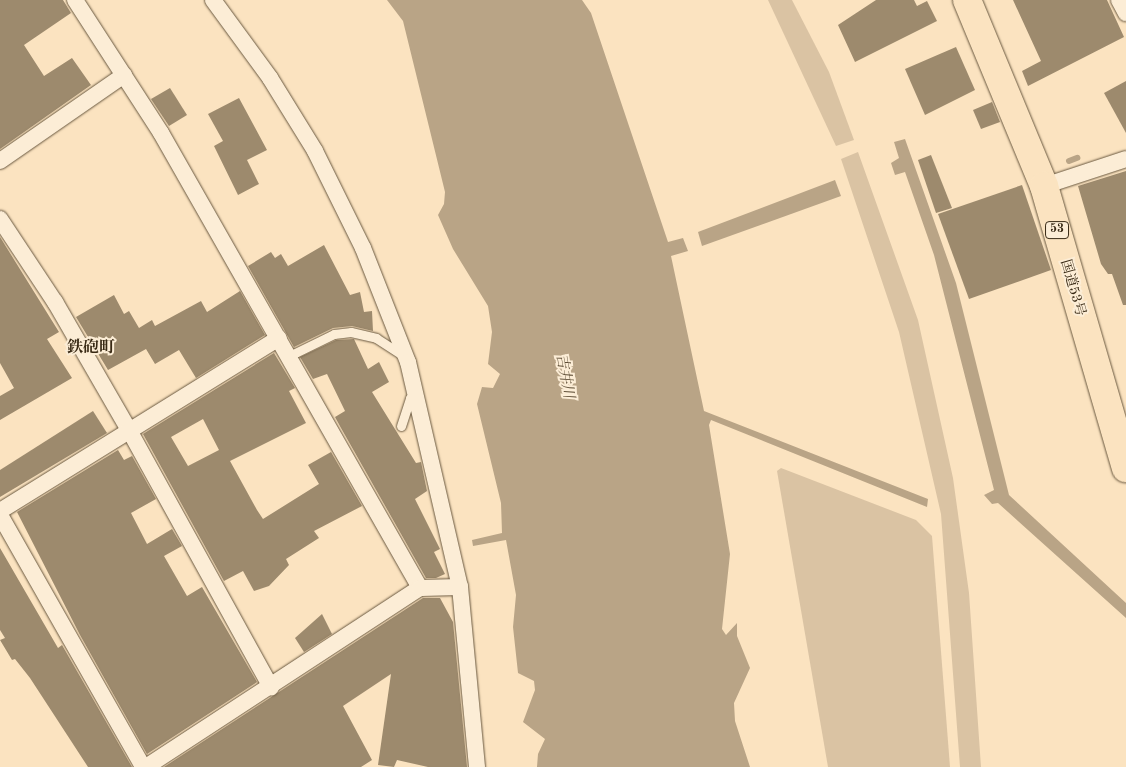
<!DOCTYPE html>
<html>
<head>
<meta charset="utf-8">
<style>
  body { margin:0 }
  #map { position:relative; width:1126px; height:767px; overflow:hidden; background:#fbe3c0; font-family:"Old Standard TT","Noto Serif JP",serif }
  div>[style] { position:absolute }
  .green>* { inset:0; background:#dac3a3 }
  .water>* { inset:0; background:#b9a486 }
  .stream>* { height:6px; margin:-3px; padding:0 3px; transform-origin:3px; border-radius:3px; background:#b9a486 }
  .building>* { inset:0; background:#9d8a6d }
  .roads { filter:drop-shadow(0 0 1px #69583f) drop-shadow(0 0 1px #69583f) }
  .lane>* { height:9px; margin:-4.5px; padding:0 4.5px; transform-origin:4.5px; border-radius:4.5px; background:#fcedd6 }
  .street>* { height:16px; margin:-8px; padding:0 8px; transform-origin:8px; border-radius:8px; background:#fcedd6 }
  .highway>* { height:28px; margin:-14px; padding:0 14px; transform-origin:14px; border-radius:14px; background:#fbe3c0 }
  span { translate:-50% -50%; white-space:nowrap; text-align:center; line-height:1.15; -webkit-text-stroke:4px #fcedd6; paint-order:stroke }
  .shield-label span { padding:1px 4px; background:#fcedd6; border:1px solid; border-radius:4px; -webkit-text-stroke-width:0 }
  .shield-label { font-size:12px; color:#382914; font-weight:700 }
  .street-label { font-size:14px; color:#382914 }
  .water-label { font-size:15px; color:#5f4e36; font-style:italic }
  .quarter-label { font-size:16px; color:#382914; font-weight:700 }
</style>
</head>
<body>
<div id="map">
  <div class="green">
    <div style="clip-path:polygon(768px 0,792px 0,829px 72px,854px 140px,836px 146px)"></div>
    <div style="clip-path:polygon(858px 152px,918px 320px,953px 478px,969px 593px,981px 767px,960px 767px,941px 514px,899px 332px,841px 159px)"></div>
    <div style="clip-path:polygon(781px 468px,916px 520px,932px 536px,950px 767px,828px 767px,777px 471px)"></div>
  </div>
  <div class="water">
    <div style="clip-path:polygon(387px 0,582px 0,591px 13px,668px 242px,683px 238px,688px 251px,671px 256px,704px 411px,928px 499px,927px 507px,711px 420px,709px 425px,730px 554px,722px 629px,726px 635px,737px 623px,737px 636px,750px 668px,734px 703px,735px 721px,750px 767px,537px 767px,538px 754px,545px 739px,523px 722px,535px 690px,534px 681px,518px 673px,513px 627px,516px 595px,506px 540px,473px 546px,472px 540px,502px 533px,501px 503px,477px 404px,482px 387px,493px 388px,500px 374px,488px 364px,492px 332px,488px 306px,453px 249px,438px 215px,444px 204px,445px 192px,403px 21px)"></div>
    <div style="clip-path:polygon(905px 139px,956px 283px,1009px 495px,1126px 603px,1126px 618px,998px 503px,992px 504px,984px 495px,994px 490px,934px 255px,905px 172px,895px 175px,891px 163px,899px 158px,894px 142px)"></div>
    <div style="clip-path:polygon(835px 180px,841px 196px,702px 246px,698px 232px)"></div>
  </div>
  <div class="stream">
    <div style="left:1069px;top:161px;width:9px;rotate:-21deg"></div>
  </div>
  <div class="building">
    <div style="clip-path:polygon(0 0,63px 0,71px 13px,24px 45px,44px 76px,72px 58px,91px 85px,0 149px)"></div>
    <div style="clip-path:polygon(876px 0,914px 0,917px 6px,927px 1px,937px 21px,855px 62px,838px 25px)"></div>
    <div style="clip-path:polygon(1013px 0,1107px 0,1124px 37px,1028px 86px,1022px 71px,1041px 61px)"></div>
    <div style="clip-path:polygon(956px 47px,975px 90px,925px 115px,905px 69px)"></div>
    <div style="clip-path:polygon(1126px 81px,1126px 133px,1104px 93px)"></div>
    <div style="clip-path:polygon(170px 88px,187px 115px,169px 126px,151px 99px)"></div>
    <div style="clip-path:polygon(239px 98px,267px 150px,247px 160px,259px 184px,238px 195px,214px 146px,223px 141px,208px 114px)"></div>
    <div style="clip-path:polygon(992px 102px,1000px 122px,981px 129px,973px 110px)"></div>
    <div style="clip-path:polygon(931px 155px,952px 208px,936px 213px,918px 160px)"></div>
    <div style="clip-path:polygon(1126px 171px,1126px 305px,1123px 305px,1112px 274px,1108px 274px,1101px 264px,1078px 186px)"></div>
    <div style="clip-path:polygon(1022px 185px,1051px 270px,969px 299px,938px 214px)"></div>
    <div style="clip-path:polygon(0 237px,59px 332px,47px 339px,72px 378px,0 420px,0 396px,14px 388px,0 363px)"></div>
    <div style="clip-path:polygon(324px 245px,350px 295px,360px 292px,364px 312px,372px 311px,373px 331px,352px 326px,333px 328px,294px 347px,248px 266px,271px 252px,275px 258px,281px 254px,288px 266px)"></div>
    <div style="clip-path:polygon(240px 291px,265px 335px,196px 378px,179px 350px,155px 364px,146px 349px,108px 370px,76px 317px,114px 295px,124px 314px,129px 311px,139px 328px,152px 320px,155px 326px,201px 301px,207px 312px)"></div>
    <div style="clip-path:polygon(354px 339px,368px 369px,379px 362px,389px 382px,372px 392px,416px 463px,421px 462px,427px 491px,415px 499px,440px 549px,434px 552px,445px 574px,436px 578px,426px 578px,341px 428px,335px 417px,345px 411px,327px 374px,313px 379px,300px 357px,336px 340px)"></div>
    <div style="clip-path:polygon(evenodd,274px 353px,295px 388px,289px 391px,306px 423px,230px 461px,257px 510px,263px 519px,319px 484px,308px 465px,331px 452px,362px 506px,314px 531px,319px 538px,286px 559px,289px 565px,269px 586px,254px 591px,243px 571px,224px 581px,143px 434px,274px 353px,203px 419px,219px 450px,188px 466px,171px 437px,203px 419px)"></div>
    <div style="clip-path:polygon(93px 411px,107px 433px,0 497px,0 470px)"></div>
    <div style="clip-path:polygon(118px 450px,124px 460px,132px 456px,156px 499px,131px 513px,147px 544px,172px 529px,182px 546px,164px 556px,187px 596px,202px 587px,257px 682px,147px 754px,80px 635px,17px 512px)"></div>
    <div style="clip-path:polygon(0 548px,58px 648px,62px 645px,132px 767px,88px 767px,30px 678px,15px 659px,12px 660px,0 640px,5px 638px,0 630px)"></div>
    <div style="clip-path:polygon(423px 598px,440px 598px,453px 622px,467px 767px,428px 767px,397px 760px,394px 767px,378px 765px,391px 674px,343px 706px,372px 760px,361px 767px,164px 767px)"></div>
    <div style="clip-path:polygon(322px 614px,332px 634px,304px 652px,295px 638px)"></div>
  </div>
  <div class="roads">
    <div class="lane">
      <div style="left:289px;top:356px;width:50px;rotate:-26.1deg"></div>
      <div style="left:334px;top:334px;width:17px;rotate:-7deg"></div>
      <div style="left:351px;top:332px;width:26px;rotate:13deg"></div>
      <div style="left:376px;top:338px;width:35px;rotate:33deg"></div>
      <div style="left:401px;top:426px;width:29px;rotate:-72deg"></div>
      <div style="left:410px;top:398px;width:7px;rotate:-27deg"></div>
    </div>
    <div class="street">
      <div style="left:75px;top:0;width:158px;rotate:57.1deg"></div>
      <div style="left:161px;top:133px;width:524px;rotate:60.35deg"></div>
      <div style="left:213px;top:0;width:97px;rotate:53.8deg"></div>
      <div style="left:270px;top:78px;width:86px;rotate:58.3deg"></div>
      <div style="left:315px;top:151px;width:108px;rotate:63.7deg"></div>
      <div style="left:363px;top:248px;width:123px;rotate:68.5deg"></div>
      <div style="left:408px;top:362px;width:231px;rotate:77deg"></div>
      <div style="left:460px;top:587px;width:181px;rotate:84.6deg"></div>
      <div style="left:1119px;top:0;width:15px;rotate:62deg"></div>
      <div style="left:0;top:161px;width:151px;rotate:-34.7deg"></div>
      <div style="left:1044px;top:186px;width:86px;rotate:-18.2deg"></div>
      <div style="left:0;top:219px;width:100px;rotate:56.5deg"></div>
      <div style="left:55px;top:302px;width:148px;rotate:60deg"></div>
      <div style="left:129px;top:430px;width:294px;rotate:61.1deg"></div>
      <div style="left:0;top:511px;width:328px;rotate:-31.8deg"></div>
      <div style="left:0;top:515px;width:290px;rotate:60.4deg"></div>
      <div style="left:146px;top:767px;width:327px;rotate:-33.2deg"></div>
      <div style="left:420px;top:588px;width:40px;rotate:-1.4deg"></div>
    </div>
    <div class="highway">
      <div style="left:967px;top:0;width:201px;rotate:67.5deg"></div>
      <div style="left:1044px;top:186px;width:294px;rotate:73.8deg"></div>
    </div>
  </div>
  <div class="shield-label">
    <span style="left:1057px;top:230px">53</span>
  </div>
  <div class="street-label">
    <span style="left:1073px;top:288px;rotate:74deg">国道53号</span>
  </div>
  <div class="water-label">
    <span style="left:564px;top:376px;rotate:80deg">吉井川</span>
  </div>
  <div class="quarter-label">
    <span style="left:91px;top:348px">鉄砲町</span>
  </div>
</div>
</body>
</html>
